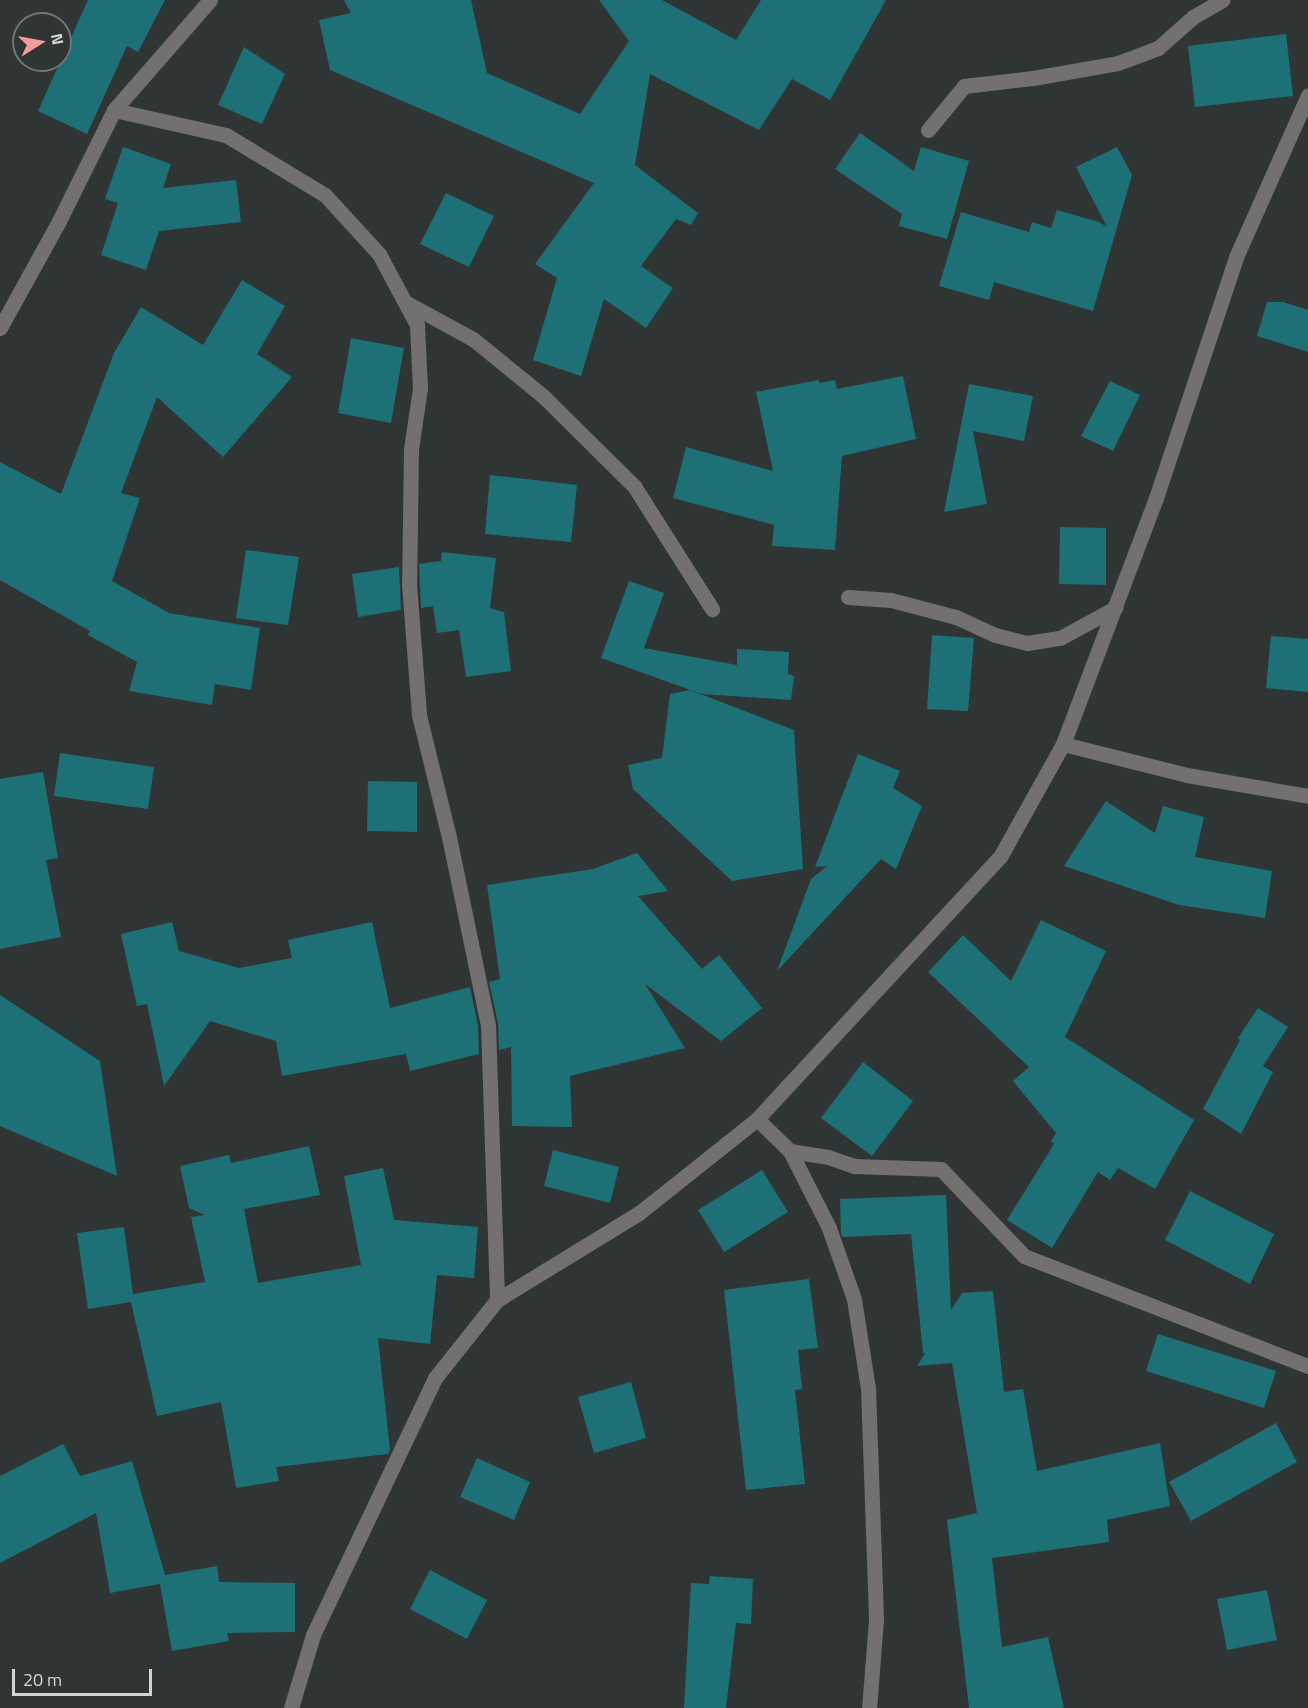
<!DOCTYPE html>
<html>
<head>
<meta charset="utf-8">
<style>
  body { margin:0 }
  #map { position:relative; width:1308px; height:1708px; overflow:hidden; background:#2f3535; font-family:"Titillium Web",sans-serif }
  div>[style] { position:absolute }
  .building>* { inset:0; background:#1d7075 }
  .minor>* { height:15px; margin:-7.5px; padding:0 7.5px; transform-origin:7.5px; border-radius:7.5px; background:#737070 }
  span { translate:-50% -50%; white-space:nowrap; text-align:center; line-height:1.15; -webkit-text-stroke:5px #2f3535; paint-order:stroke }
  .north { position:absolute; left:12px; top:12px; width:60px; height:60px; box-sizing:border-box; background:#2f3535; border:2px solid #6f7575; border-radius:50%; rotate:79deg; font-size:16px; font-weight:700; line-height:24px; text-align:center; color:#d0d4d4 }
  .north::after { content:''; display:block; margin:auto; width:21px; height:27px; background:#f59b98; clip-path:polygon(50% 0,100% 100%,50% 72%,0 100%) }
  .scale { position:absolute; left:12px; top:1669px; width:140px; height:27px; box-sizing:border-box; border:3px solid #d0d4d4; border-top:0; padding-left:8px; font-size:18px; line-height:21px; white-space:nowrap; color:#d0d4d4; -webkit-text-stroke:4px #2f3535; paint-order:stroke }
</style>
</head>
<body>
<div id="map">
  <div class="building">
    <div style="clip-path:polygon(88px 0,165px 0,138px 52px,127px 46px,87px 134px,38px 111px)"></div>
    <div style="clip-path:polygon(344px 0,471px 0,487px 73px,580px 114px,629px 41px,599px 0,662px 0,736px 40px,761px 0,886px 0,830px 100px,792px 79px,759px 130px,650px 74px,635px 165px,698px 213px,691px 225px,676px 219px,641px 266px,673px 288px,646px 328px,604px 299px,581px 376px,533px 360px,557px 278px,535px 264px,594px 183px,330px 70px,319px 20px,351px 13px)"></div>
    <div style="clip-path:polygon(1286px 34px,1293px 96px,1195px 107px,1188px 46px)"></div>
    <div style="clip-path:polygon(244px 47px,285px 74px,262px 124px,218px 105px)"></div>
    <div style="clip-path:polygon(860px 133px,914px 171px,921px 147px,969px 161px,947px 239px,899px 226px,902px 214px,835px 169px)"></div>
    <div style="clip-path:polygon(123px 147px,171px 164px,163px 188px,236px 180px,241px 222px,159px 231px,146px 270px,101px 255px,118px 203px,105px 199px)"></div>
    <div style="clip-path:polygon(1117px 147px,1132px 175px,1093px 311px,994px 282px,989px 300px,939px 286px,961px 212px,1029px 232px,1032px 222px,1051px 228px,1057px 210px,1099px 222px,1107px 227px,1076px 167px)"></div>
    <div style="clip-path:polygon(446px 193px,494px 216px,469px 267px,420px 244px)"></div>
    <div style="clip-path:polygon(242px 280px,285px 306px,257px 354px,292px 377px,223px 457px,157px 397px,121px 493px,140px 498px,112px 581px,169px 613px,260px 628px,251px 690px,215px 684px,212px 705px,129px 691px,137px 662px,88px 635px,90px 631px,0 580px,0 462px,61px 494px,114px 353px,141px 307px,203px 345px)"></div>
    <div style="clip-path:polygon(1267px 302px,1283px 302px,1308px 310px,1308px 352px,1257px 336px)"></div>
    <div style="clip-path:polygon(351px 338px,404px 348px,391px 423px,338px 413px)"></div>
    <div style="clip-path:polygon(903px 376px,916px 439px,842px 456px,835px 550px,772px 546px,774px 525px,673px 498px,686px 447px,773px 471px,756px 392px,819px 380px,819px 383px,835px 380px,837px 389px)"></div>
    <div style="clip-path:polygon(1110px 381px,1140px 395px,1113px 451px,1081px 436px)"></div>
    <div style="clip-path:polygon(969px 384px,1033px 396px,1024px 441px,973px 431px,987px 504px,944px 512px)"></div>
    <div style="clip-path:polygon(490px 475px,577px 485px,571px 542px,485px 534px)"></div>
    <div style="clip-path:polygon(1060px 527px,1106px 528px,1106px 585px,1059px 584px)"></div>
    <div style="clip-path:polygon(246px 550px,299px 557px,288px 625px,236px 618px)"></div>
    <div style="clip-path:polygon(442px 552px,496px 558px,490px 608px,504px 612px,511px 671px,466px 677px,459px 630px,437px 633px,433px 606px,421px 608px,419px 564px,441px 561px)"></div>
    <div style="clip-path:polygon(399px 567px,401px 610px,358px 617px,352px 574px)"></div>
    <div style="clip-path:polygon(629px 581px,664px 593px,644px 648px,737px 665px,737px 649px,789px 652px,788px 674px,794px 676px,791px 700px,702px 694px,601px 658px)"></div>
    <div style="clip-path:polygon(932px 635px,974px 638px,968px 711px,927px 709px)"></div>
    <div style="clip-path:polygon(1271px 636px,1308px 639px,1308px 692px,1266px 688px)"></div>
    <div style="clip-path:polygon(690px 690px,794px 730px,803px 869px,732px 881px,633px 789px,628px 765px,662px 758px,670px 694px)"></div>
    <div style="clip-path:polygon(60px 753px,154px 767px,148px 809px,54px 796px)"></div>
    <div style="clip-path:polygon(858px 754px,900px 771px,893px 788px,922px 806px,896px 869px,881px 859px,777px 971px,811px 879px,827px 866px,815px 867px)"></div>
    <div style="clip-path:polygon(43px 772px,58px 858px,46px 860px,61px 937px,0 949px,0 779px)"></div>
    <div style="clip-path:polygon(368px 781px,417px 782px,417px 832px,367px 831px)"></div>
    <div style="clip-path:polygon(1106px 801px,1155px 833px,1163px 806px,1204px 817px,1195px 857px,1272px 871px,1265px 918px,1179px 905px,1064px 866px)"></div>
    <div style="clip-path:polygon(637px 853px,668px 891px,638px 896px,702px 969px,719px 955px,762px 1008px,721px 1041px,645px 984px,685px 1048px,570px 1076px,572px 1127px,512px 1126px,511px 1047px,499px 1050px,498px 1023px,489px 982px,500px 979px,487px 885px,593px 869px)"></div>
    <div style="clip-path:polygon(1041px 920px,1106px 951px,1065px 1037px,1194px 1120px,1155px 1189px,1118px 1168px,1110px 1180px,1098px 1172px,1052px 1248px,1007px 1220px,1054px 1144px,1051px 1141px,1056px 1133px,1013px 1081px,1029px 1067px,928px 972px,963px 935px,1011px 981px)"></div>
    <div style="clip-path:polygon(172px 922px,179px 951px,239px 968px,292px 958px,288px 940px,372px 922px,390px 1008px,470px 987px,478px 1026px,479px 1054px,410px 1071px,406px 1054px,282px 1076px,276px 1041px,210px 1021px,164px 1086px,147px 1004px,137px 1006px,121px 934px)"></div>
    <div style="clip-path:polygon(0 995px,100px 1061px,117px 1176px,0 1126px)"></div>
    <div style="clip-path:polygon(1258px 1008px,1288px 1027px,1263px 1066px,1273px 1072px,1241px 1134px,1203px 1109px,1240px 1040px,1238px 1038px)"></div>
    <div style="clip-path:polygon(863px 1062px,913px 1101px,872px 1156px,821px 1118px)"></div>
    <div style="clip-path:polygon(309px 1146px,320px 1195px,244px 1209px,258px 1283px,361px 1265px,344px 1176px,383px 1168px,394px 1220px,478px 1227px,474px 1278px,437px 1275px,430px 1344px,378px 1338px,390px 1450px,388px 1454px,276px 1467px,279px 1481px,236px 1488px,221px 1402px,157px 1416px,131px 1302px,88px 1309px,77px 1233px,124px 1227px,133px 1294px,205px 1282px,191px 1217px,205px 1215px,189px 1208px,180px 1166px,229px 1155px,231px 1163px)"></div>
    <div style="clip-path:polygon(553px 1150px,619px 1167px,610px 1203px,544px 1186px)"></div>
    <div style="clip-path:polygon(762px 1170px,788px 1212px,724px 1252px,698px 1210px)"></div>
    <div style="clip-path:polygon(1190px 1191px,1274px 1234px,1250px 1284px,1165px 1240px)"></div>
    <div style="clip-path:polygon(946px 1195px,951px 1310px,962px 1293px,993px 1291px,1004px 1392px,1023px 1389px,1037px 1471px,1160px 1443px,1170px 1506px,1107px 1520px,1109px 1542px,992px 1558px,1002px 1647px,1048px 1637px,1064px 1708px,969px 1708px,947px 1520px,977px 1513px,952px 1363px,917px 1366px,925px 1353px,923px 1353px,911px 1234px,843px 1237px,841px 1234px,840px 1199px)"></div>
    <div style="clip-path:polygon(809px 1279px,818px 1348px,798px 1350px,802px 1389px,795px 1390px,805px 1484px,746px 1490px,724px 1290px)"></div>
    <div style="clip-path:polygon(1158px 1334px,1276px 1371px,1264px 1408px,1146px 1371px)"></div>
    <div style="clip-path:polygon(631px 1382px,646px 1438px,594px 1453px,578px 1397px)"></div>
    <div style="clip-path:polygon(1276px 1423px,1297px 1462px,1191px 1521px,1169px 1482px)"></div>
    <div style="clip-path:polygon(63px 1444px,80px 1476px,132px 1461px,165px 1575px,217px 1566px,219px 1582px,295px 1583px,295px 1632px,227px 1633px,229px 1641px,172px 1651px,160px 1584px,110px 1593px,96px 1513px,0 1563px,0 1476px)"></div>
    <div style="clip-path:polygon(477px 1458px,530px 1482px,514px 1520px,460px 1497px)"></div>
    <div style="clip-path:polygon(430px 1570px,487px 1600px,467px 1639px,410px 1609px)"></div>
    <div style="clip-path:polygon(710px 1576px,753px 1579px,751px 1624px,736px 1623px,726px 1708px,684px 1708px,691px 1583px,709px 1584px)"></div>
    <div style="clip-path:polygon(1267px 1590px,1277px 1640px,1227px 1650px,1217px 1599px)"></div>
  </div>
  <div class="minor">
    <div style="left:114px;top:110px;width:115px;rotate:12.6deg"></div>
    <div style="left:226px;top:135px;width:116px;rotate:31.2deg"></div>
    <div style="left:325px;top:195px;width:80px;rotate:47.5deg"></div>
    <div style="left:379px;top:254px;width:81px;rotate:61.8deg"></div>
    <div style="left:417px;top:325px;width:63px;rotate:87.3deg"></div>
    <div style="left:420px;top:388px;width:62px;rotate:98.4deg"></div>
    <div style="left:411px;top:449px;width:135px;rotate:90.8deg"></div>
    <div style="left:409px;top:584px;width:131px;rotate:85.6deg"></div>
    <div style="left:419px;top:715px;width:126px;rotate:76.2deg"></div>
    <div style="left:449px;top:837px;width:192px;rotate:78.3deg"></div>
    <div style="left:488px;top:1025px;width:275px;rotate:88.1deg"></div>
    <div style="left:497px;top:1300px;width:100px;rotate:128.5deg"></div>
    <div style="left:435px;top:1378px;width:284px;rotate:115.4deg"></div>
    <div style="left:313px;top:1635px;width:76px;rotate:106.8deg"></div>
    <div style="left:928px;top:130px;width:57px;rotate:-50.7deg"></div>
    <div style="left:964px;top:86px;width:69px;rotate:-6.6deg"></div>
    <div style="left:1033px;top:78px;width:86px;rotate:-10deg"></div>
    <div style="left:1118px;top:63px;width:43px;rotate:-20.6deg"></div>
    <div style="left:1158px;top:48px;width:47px;rotate:-41.5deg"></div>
    <div style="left:1193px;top:17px;width:34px;rotate:-30deg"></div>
    <div style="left:405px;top:302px;width:77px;rotate:28.6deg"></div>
    <div style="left:473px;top:339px;width:92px;rotate:39.2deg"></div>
    <div style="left:544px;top:397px;width:127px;rotate:44.7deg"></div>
    <div style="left:634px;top:486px;width:146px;rotate:57.6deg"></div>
    <div style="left:0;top:328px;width:122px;rotate:-61.1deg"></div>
    <div style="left:59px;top:221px;width:124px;rotate:-63.6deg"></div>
    <div style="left:114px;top:110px;width:146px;rotate:-48.9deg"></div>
    <div style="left:848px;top:597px;width:43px;rotate:4deg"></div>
    <div style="left:891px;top:600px;width:67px;rotate:14.7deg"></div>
    <div style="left:956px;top:617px;width:43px;rotate:24.8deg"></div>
    <div style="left:995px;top:635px;width:33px;rotate:14deg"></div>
    <div style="left:1027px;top:643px;width:33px;rotate:-9deg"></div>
    <div style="left:1060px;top:638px;width:63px;rotate:-28.6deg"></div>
    <div style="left:1063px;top:744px;width:128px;rotate:14deg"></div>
    <div style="left:1187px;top:775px;width:123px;rotate:9.8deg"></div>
    <div style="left:757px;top:1119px;width:46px;rotate:44.1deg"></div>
    <div style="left:790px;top:1151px;width:38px;rotate:9deg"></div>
    <div style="left:828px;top:1157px;width:28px;rotate:19deg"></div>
    <div style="left:854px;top:1166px;width:87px;rotate:2deg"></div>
    <div style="left:941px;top:1169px;width:120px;rotate:46.3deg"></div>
    <div style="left:1024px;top:1256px;width:305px;rotate:21.2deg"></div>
    <div style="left:790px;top:1151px;width:86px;rotate:63.1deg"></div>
    <div style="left:829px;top:1228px;width:75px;rotate:70.6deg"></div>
    <div style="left:854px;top:1299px;width:90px;rotate:81.1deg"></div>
    <div style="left:868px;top:1388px;width:232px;rotate:88deg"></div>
    <div style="left:876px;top:1620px;width:88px;rotate:94.5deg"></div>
    <div style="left:497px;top:1300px;width:167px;rotate:-31.5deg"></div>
    <div style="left:639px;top:1213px;width:151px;rotate:-38.5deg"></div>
    <div style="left:757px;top:1119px;width:357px;rotate:-47.2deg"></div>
    <div style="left:1000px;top:857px;width:129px;rotate:-60.9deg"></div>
    <div style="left:1063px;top:744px;width:263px;rotate:-69.3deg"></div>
    <div style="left:1156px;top:498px;width:254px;rotate:-71.6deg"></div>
    <div style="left:1236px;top:257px;width:177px;rotate:-66deg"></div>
  </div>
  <div class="north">N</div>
  <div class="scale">20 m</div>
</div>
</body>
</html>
